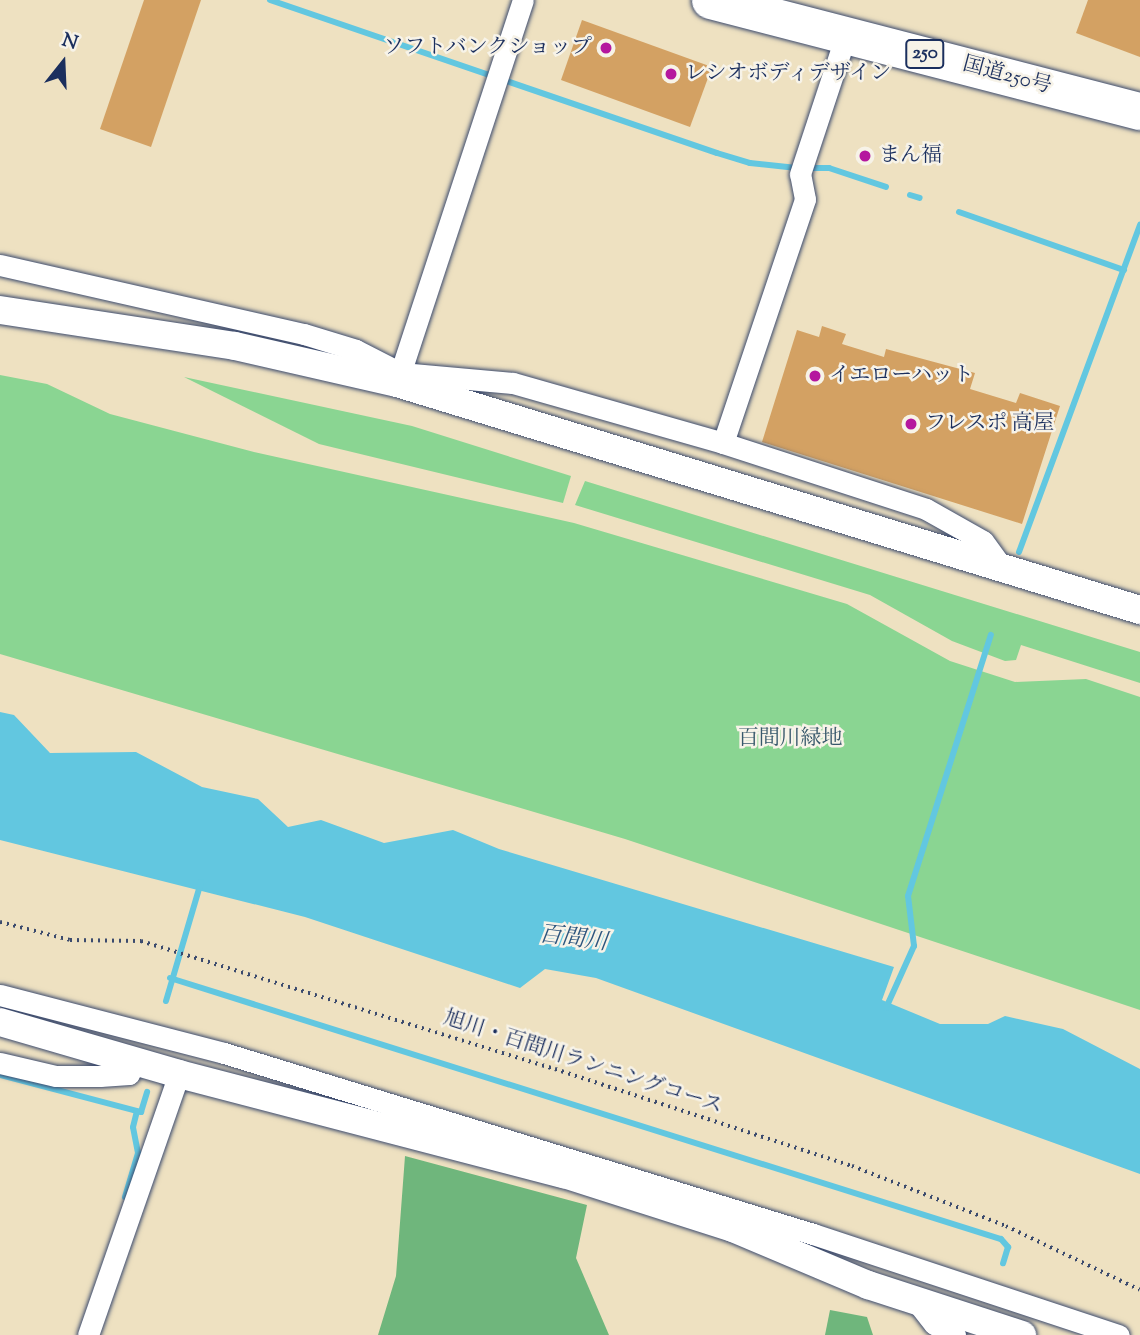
<!DOCTYPE html>
<html>
<head>
<meta charset="utf-8">
<style>
  body { margin:0 }
  #map { position:relative; width:1140px; height:1335px; overflow:hidden; background:#eee1c1; font-family:"Sorts Mill Goudy","Noto Serif JP",serif }
  div>[style] { position:absolute }
  .green>* { inset:0; background:#8ad592 }
  .forest>* { inset:0; background:#6fb67c }
  .water>* { inset:0; background:#62c7e0 }
  .stream>* { height:6px; margin:-3px; padding:0 3px; transform-origin:3px; border-radius:3px; background:#62c7e0 }
  .building>* { inset:0; background:#d3a163 }
  .path>* { height:3.5px; margin-top:-1.75px; transform-origin:0; background:repeating-linear-gradient(90deg,#3b4a6d 0 2px,transparent 0 7px) }
  .roads { filter:drop-shadow(0 0 2px #3b4a6d) drop-shadow(0 0 2px #3b4a6d) }
  .minor>* { height:21px; margin:-10.5px; padding:0 10.5px; transform-origin:10.5px; border-radius:10.5px; background:#fff }
  .tertiary>* { height:28px; margin:-14px; padding:0 14px; transform-origin:14px; border-radius:14px; background:#fff }
  .trunk>* { height:37px; margin:-18.5px; padding:0 18.5px; transform-origin:18.5px; border-radius:18.5px; background:#fff }
  .dots>* { width:19px; height:19px; translate:-50% -50%; box-sizing:border-box; border:4px solid #f7f3e8; border-radius:50% }
  span { translate:-50% -50%; white-space:nowrap; text-align:center; line-height:1.15; -webkit-text-stroke:5px #f7f3e8; paint-order:stroke }
  .shield-label span { padding:2px 5px; background:#f7f3e8; border:2px solid; border-radius:5px; -webkit-text-stroke-width:0 }
  .shield-label { font-size:19px; color:#1b2f5e; font-weight:700 }
  .poi-label { font-size:21px; color:#1b2f5e }
  .right { translate:-100% -50%; text-align:right }
  .left { translate:0 -50%; text-align:left }
  .street-label { font-size:21px; color:#1b2f5e }
  .park-label { font-size:21px; color:#37586b }
  .water-label { font-size:23px; color:#2d557e; font-style:italic }
  .north { position:absolute; left:28px; top:28px; width:70px; height:70px; -webkit-text-stroke:5px #f7f3e8; paint-order:stroke; rotate:18deg; font-size:19px; font-weight:700; line-height:28px; text-align:center; color:#1b2f5e }
  .north::after { content:''; display:block; margin:auto; width:24px; height:32px; background:#1b2f5e; clip-path:polygon(50% 0,100% 100%,50% 72%,0 100%) }
</style>
</head>
<body>
<div id="map">
  <div class="green">
    <div style="clip-path:polygon(0 375px,47px 384px,110px 414px,254px 452px,574px 523px,847px 604px,950px 661px,1015px 682px,1086px 679px,1140px 697px,1140px 1010px,625px 839px,0 654px)"></div>
    <div style="clip-path:polygon(184px 377px,412px 426px,571px 476px,563px 503px,319px 444px)"></div>
    <div style="clip-path:polygon(585px 481px,1140px 652px,1140px 683px,1021px 645px,1016px 660px,1005px 661px,952px 641px,870px 595px,575px 505px)"></div>
  </div>
  <div class="forest">
    <div style="clip-path:polygon(405px 1156px,587px 1205px,576px 1258px,609px 1335px,378px 1335px,396px 1276px)"></div>
    <div style="clip-path:polygon(830px 1310px,867px 1317px,873px 1335px,825px 1335px)"></div>
  </div>
  <div class="water">
    <div style="clip-path:polygon(0 712px,14px 715px,50px 753px,136px 752px,202px 787px,258px 799px,288px 827px,321px 820px,384px 843px,453px 830px,499px 849px,894px 967px,882px 1000px,940px 1024px,988px 1024px,1005px 1016px,1063px 1029px,1140px 1069px,1140px 1174px,596px 978px,545px 969px,520px 988px,305px 917px,0 840px)"></div>
  </div>
  <div class="stream">
    <div style="left:270px;top:0;width:472px;rotate:18.9deg"></div>
    <div style="left:717px;top:153px;width:34px;rotate:17deg"></div>
    <div style="left:750px;top:163px;width:47px;rotate:6.1deg"></div>
    <div style="left:808px;top:168px;width:21px"></div>
    <div style="left:829px;top:168px;width:60px;rotate:18.4deg"></div>
    <div style="left:910px;top:195px;width:10px;rotate:17deg"></div>
    <div style="left:959px;top:212px;width:175px;rotate:19.4deg"></div>
    <div style="left:1019px;top:552px;width:349px;rotate:-69.7deg"></div>
    <div style="left:170px;top:978px;width:871px;rotate:17.44deg"></div>
    <div style="left:1001px;top:1239px;width:11px;rotate:49deg"></div>
    <div style="left:1008px;top:1247px;width:17px;rotate:107deg"></div>
    <div style="left:166px;top:1001px;width:124px;rotate:-73.6deg"></div>
    <div style="left:886px;top:1008px;width:68px;rotate:-65.7deg"></div>
    <div style="left:914px;top:946px;width:50px;rotate:-96.8deg"></div>
    <div style="left:908px;top:896px;width:274px;rotate:-72.4deg"></div>
    <div style="left:0;top:1075px;width:146px;rotate:14.7deg"></div>
    <div style="left:141px;top:1112px;width:21px;rotate:-73deg"></div>
    <div style="left:125px;top:1197px;width:46px;rotate:-73.5deg"></div>
    <div style="left:138px;top:1153px;width:26px;rotate:-101deg"></div>
    <div style="left:133px;top:1127px;width:16px;rotate:-76deg"></div>
  </div>
  <div class="building">
    <div style="clip-path:polygon(144px 0,201px 0,151px 147px,100px 129px)"></div>
    <div style="clip-path:polygon(1088px 0,1140px 0,1140px 57px,1076px 33px)"></div>
    <div style="clip-path:polygon(582px 20px,712px 67px,690px 127px,561px 80px)"></div>
    <div style="clip-path:polygon(822px 326px,846px 334px,842px 344px,884px 357px,886px 349px,975px 373px,970px 389px,1016px 403px,1020px 393px,1060px 406px,1022px 524px,762px 442px,797px 330px,819px 337px)"></div>
  </div>
  <div class="path">
    <div style="left:0;top:922px;width:72px;rotate:14.4deg"></div>
    <div style="left:70px;top:940px;width:71px;rotate:0.8deg"></div>
    <div style="left:141px;top:941px;width:433px;rotate:17.2deg"></div>
    <div style="left:555px;top:1069px;width:312px;rotate:18.1deg"></div>
    <div style="left:852px;top:1166px;width:165px;rotate:21.3deg"></div>
    <div style="left:1006px;top:1226px;width:148px;rotate:25.5deg"></div>
  </div>
  <div class="roads">
    <div class="minor">
      <div style="left:0;top:265px;width:312px;rotate:12.8deg"></div>
      <div style="left:304px;top:334px;width:54px;rotate:17.1deg"></div>
      <div style="left:356px;top:350px;width:51px;rotate:27.1deg"></div>
      <div style="left:401px;top:373px;width:112px;rotate:5.1deg"></div>
      <div style="left:513px;top:383px;width:218px;rotate:15.9deg"></div>
      <div style="left:723px;top:443px;width:213px;rotate:18deg"></div>
      <div style="left:926px;top:509px;width:65px;rotate:29.3deg"></div>
      <div style="left:983px;top:541px;width:29px;rotate:54deg"></div>
      <div style="left:397px;top:383px;width:403px;rotate:-71.8deg"></div>
      <div style="left:723px;top:443px;width:257px;rotate:-71.4deg"></div>
      <div style="left:805px;top:199px;width:25px;rotate:-101deg"></div>
      <div style="left:800px;top:174px;width:146px;rotate:-71.7deg"></div>
      <div style="left:0;top:995px;width:231px;rotate:14.5deg"></div>
      <div style="left:224px;top:1053px;width:616px;rotate:17.08deg"></div>
      <div style="left:813px;top:1234px;width:322px;rotate:18.3deg"></div>
      <div style="left:0;top:1063px;width:57px;rotate:13.1deg"></div>
      <div style="left:56px;top:1076px;width:44px"></div>
      <div style="left:100px;top:1076px;width:29px;rotate:-4deg"></div>
      <div style="left:129px;top:1074px;width:15px;rotate:-74deg"></div>
      <div style="left:916px;top:1301px;width:29px;rotate:52deg"></div>
      <div style="left:934px;top:1324px;width:24px;rotate:28deg"></div>
      <div style="left:88px;top:1335px;width:276px;rotate:-70.8deg"></div>
    </div>
    <div class="tertiary">
      <div style="left:0;top:310px;width:238px;rotate:8.7deg"></div>
      <div style="left:235px;top:346px;width:166px;rotate:12.9deg"></div>
      <div style="left:397px;top:383px;width:777px;rotate:16.99deg"></div>
      <div style="left:0;top:1022px;width:186px;rotate:16.2deg"></div>
      <div style="left:179px;top:1074px;width:398px;rotate:14.6deg"></div>
      <div style="left:564px;top:1174px;width:177px;rotate:17.7deg"></div>
      <div style="left:733px;top:1228px;width:147px;rotate:22.9deg"></div>
      <div style="left:868px;top:1285px;width:162px;rotate:18deg"></div>
    </div>
    <div class="trunk">
      <div style="left:710px;top:0;width:444px;rotate:14.5deg"></div>
    </div>
  </div>
  <div class="dots">
    <div style="left:606px;top:48px;background:#b5179e"></div>
    <div style="left:671px;top:74px;background:#b5179e"></div>
    <div style="left:865px;top:156px;background:#b5179e"></div>
    <div style="left:815px;top:376px;background:#b5179e"></div>
    <div style="left:911px;top:424px;background:#b5179e"></div>
  </div>
  <div class="shield-label">
    <span style="left:925px;top:54px">250</span>
  </div>
  <div class="poi-label">
    <span class="right" style="left:592px;top:48px">ソフトバンクショップ</span>
    <span class="left" style="left:685px;top:74px">レシオボディデザイン</span>
    <span class="left" style="left:879px;top:156px">まん福</span>
    <span class="left" style="left:829px;top:376px">イエローハット</span>
    <span class="left" style="left:925px;top:424px">フレスポ 高屋</span>
  </div>
  <div class="street-label">
    <span style="left:1007px;top:76px;rotate:15deg">国道250号</span>
    <span style="left:583px;top:1063px;rotate:18deg">旭川・百間川ランニングコース</span>
  </div>
  <div class="park-label">
    <span style="left:790px;top:739px">百間川緑地</span>
  </div>
  <div class="water-label">
    <span style="left:573px;top:940px;rotate:7deg">百間川</span>
  </div>
  <div class="north">N</div>
</div>
</body>
</html>
